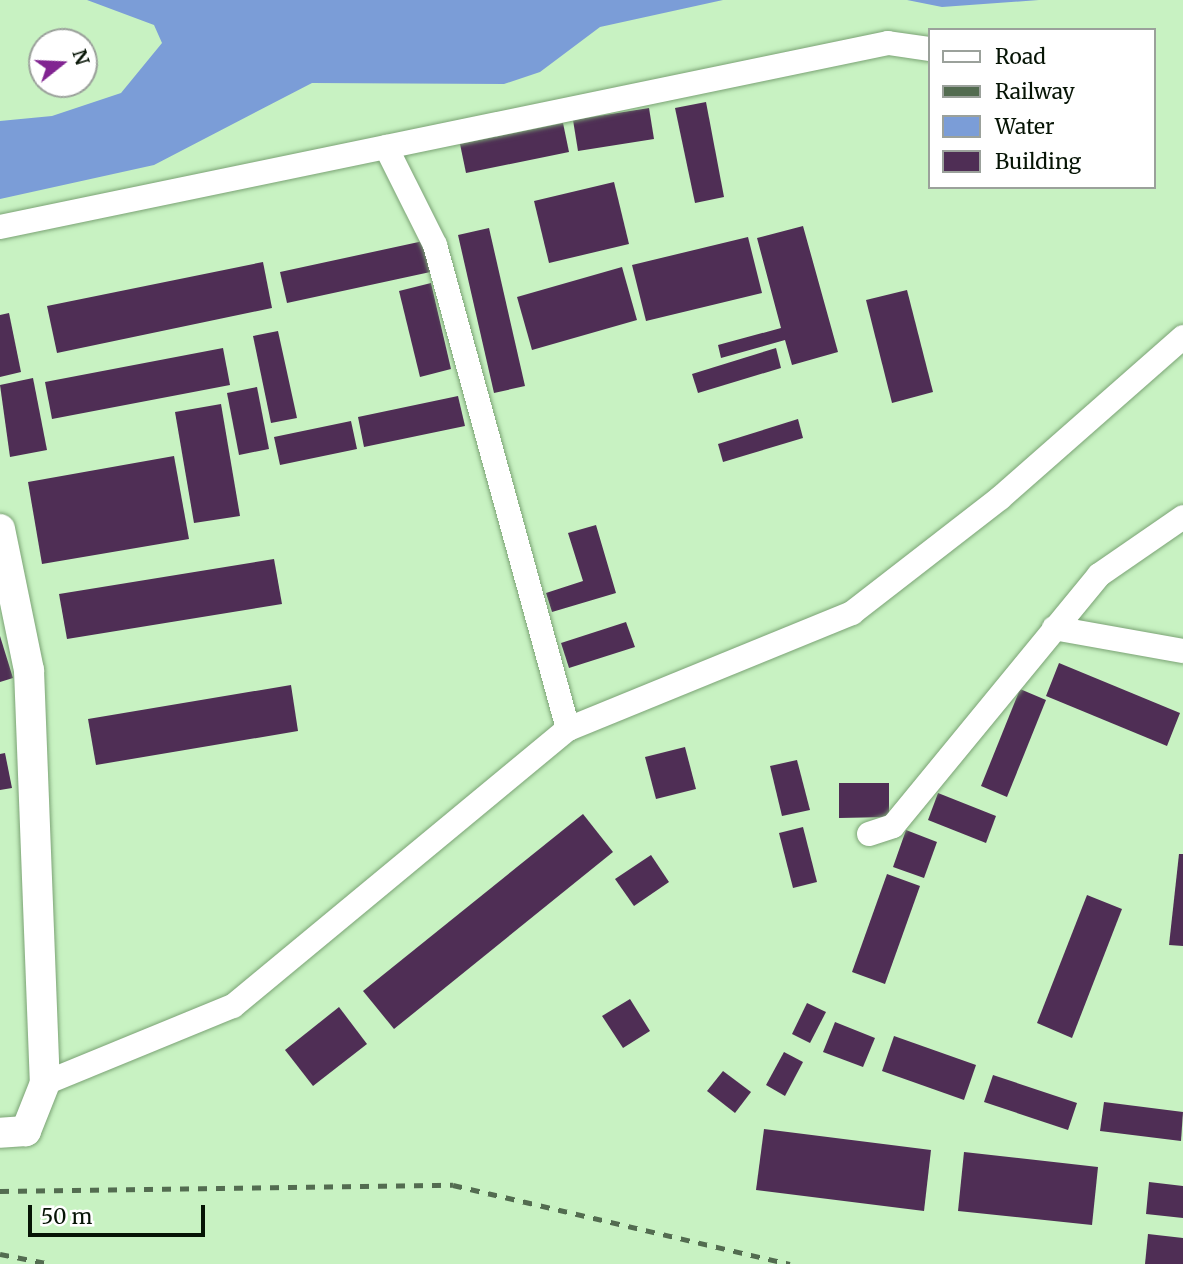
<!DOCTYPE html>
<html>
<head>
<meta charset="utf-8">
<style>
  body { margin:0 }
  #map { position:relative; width:1183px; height:1264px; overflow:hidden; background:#c8f2c2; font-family:Merriweather,serif }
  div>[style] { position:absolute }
  .water>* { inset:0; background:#7b9dd7 }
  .building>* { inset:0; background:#4f2e55 }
  .roads { filter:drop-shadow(0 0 2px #7ba375) drop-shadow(0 0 2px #7ba375) }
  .minor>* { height:24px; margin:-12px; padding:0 12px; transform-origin:12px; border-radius:12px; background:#fff }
  .tertiary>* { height:30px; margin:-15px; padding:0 15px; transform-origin:15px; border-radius:15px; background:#fff }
  .rail>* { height:5px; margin-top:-2.5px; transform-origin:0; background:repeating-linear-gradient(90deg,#536c50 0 9px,transparent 0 18px) }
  span { translate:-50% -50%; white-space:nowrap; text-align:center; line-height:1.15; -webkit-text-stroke:7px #fff; paint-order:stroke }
  .legend { position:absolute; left:928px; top:28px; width:228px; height:161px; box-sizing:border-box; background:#fff; border:2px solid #9ba19b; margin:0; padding:9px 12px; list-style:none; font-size:21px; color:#061405 }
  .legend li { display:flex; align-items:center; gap:14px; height:35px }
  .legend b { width:35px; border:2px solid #9ba19b }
  .north { position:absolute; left:28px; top:28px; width:70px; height:70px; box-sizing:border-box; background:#fff; border:2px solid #9ba19b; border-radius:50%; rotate:72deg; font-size:19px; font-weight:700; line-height:28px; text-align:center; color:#061405 }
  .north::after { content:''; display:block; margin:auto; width:24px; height:32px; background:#812491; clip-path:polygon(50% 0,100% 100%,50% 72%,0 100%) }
  .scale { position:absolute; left:28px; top:1205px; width:177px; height:32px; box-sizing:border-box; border:4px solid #061405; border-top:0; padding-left:9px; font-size:21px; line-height:24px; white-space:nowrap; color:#061405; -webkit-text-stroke:5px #fff; paint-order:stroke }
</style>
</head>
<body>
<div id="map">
  <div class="water">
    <div style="clip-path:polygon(87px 0,723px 0,600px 27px,540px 72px,504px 84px,312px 83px,154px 165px,0 199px,0 121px,52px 116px,121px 93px,162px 43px,154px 25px)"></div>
    <div style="clip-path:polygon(907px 0,1039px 0,942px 7px)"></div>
  </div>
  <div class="building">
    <div style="clip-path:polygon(706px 102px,724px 197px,695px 203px,675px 108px)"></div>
    <div style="clip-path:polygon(649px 108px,654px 139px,578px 151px,573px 120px)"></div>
    <div style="clip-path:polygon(563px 123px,569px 152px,466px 173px,460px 144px)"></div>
    <div style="clip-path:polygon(614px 182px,629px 244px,549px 263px,534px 201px)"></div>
    <div style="clip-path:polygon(803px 226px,838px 352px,792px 365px,785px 340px,721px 358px,718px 345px,781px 328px,757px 238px)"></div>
    <div style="clip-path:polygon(489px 228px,525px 386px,494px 393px,458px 235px)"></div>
    <div style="clip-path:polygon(748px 237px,762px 293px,646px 321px,632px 265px)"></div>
    <div style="clip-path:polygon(428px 240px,435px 271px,287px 303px,280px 272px)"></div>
    <div style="clip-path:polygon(263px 262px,272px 308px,57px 353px,47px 306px)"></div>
    <div style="clip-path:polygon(622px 267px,637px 320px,532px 350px,517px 297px)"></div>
    <div style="clip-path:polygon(431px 283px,451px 369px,420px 377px,399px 291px)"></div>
    <div style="clip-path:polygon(907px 290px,933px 392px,892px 403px,866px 300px)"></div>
    <div style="clip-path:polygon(9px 313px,21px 372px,0 377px,0 315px)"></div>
    <div style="clip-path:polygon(278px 331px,297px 418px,271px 423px,253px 336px)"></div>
    <div style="clip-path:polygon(223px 348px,230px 385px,52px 419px,45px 382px)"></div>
    <div style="clip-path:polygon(776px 348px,781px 368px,698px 393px,692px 374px)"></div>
    <div style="clip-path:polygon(33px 378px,47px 450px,10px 457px,0 385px)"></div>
    <div style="clip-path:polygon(257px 387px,269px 449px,239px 455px,227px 393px)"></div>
    <div style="clip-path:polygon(458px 396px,465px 426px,364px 447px,358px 417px)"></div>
    <div style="clip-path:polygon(221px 404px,240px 516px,194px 523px,175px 412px)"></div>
    <div style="clip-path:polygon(798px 419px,803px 438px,723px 462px,718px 444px)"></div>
    <div style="clip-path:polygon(351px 421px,357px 449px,280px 465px,274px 437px)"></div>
    <div style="clip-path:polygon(174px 456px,189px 539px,42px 564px,28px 482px)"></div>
    <div style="clip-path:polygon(596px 525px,616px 593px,552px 612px,546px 593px,583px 581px,568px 533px)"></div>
    <div style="clip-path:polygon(274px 559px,282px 604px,67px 639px,59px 594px)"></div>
    <div style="clip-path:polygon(626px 622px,635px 647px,569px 668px,561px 643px)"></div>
    <div style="clip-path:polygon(0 636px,13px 678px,0 682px)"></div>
    <div style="clip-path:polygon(1059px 663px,1180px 713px,1167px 746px,1046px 696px)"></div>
    <div style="clip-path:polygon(291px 685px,298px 731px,96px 765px,88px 719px)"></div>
    <div style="clip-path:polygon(1020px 689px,1046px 700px,1007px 797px,981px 786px)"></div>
    <div style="clip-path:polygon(685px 747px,696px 789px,656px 799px,645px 757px)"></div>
    <div style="clip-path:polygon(5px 753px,12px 788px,0 790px,0 754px)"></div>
    <div style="clip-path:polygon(797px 760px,810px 810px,782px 816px,770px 766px)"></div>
    <div style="clip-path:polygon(839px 783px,889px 783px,889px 817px,839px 818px)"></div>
    <div style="clip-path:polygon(938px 793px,996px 816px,986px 843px,928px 820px)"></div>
    <div style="clip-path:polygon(583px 814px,613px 852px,394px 1029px,363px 991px)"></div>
    <div style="clip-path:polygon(803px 827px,817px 882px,793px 888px,779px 833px)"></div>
    <div style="clip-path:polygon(906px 830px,937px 842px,924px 878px,893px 867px)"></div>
    <div style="clip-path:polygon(1179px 854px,1183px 854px,1183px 946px,1169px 945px)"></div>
    <div style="clip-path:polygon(651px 855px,669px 882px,634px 906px,615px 879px)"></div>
    <div style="clip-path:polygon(887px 874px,920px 886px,885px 984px,852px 972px)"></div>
    <div style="clip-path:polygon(1087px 895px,1122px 909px,1072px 1038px,1037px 1023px)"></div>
    <div style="clip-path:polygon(630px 999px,650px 1031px,623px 1048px,602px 1016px)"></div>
    <div style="clip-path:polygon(807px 1003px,826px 1012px,810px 1043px,792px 1034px)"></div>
    <div style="clip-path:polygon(339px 1007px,367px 1044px,313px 1086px,285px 1050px)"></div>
    <div style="clip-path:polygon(835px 1022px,875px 1038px,863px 1067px,823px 1052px)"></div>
    <div style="clip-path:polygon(894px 1036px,976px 1065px,964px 1100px,882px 1071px)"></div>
    <div style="clip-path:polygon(784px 1052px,803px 1062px,785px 1096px,766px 1085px)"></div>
    <div style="clip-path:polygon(723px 1071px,751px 1092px,735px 1113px,707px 1091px)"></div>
    <div style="clip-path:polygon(993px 1075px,1077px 1103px,1068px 1130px,984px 1102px)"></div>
    <div style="clip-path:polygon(1104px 1102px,1183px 1112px,1181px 1141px,1100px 1131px)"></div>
    <div style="clip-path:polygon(764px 1129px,931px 1150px,924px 1211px,756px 1190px)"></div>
    <div style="clip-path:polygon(964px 1152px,1098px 1167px,1092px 1225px,958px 1211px)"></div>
    <div style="clip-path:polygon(1149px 1182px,1183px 1186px,1183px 1218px,1146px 1214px)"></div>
    <div style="clip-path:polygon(1148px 1234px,1183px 1238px,1183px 1264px,1145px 1264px)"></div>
  </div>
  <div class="roads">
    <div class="minor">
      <div style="left:386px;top:147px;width:110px;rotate:63.4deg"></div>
      <div style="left:435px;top:245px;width:502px;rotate:74.63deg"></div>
      <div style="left:0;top:227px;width:907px;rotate:-11.71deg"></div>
      <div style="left:888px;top:43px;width:41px;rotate:8.3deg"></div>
      <div style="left:1054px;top:628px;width:131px;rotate:10.1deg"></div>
      <div style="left:869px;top:834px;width:25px;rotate:-18deg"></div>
      <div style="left:893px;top:826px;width:325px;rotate:-50.6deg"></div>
      <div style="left:1099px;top:575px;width:102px;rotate:-34.6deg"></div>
      <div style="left:45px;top:1083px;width:203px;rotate:-22.3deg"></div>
      <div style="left:233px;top:1006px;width:435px;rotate:-39.6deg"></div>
      <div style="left:568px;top:729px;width:307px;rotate:-22.2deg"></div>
      <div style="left:852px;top:613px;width:187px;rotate:-37.8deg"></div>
      <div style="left:1000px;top:498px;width:244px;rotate:-41.3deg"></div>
    </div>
    <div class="tertiary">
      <div style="left:0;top:529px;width:144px;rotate:78.4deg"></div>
      <div style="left:29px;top:670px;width:413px;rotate:87.8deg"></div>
      <div style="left:45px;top:1083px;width:52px;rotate:111.6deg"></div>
      <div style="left:26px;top:1131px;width:26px;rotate:176deg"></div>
    </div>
  </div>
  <div class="rail">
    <div style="left:0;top:1191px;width:453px;rotate:-0.8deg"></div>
    <div style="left:453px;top:1185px;width:346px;rotate:13.2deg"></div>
    <div style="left:0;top:1254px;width:52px;rotate:11.1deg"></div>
  </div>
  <ul class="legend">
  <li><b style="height:9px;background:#fff"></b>Road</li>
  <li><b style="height:9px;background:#536c50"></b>Railway</li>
  <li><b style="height:19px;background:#7b9dd7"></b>Water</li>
  <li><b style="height:19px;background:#4f2e55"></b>Building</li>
  </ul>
  <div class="north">N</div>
  <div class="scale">50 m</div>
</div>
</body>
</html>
